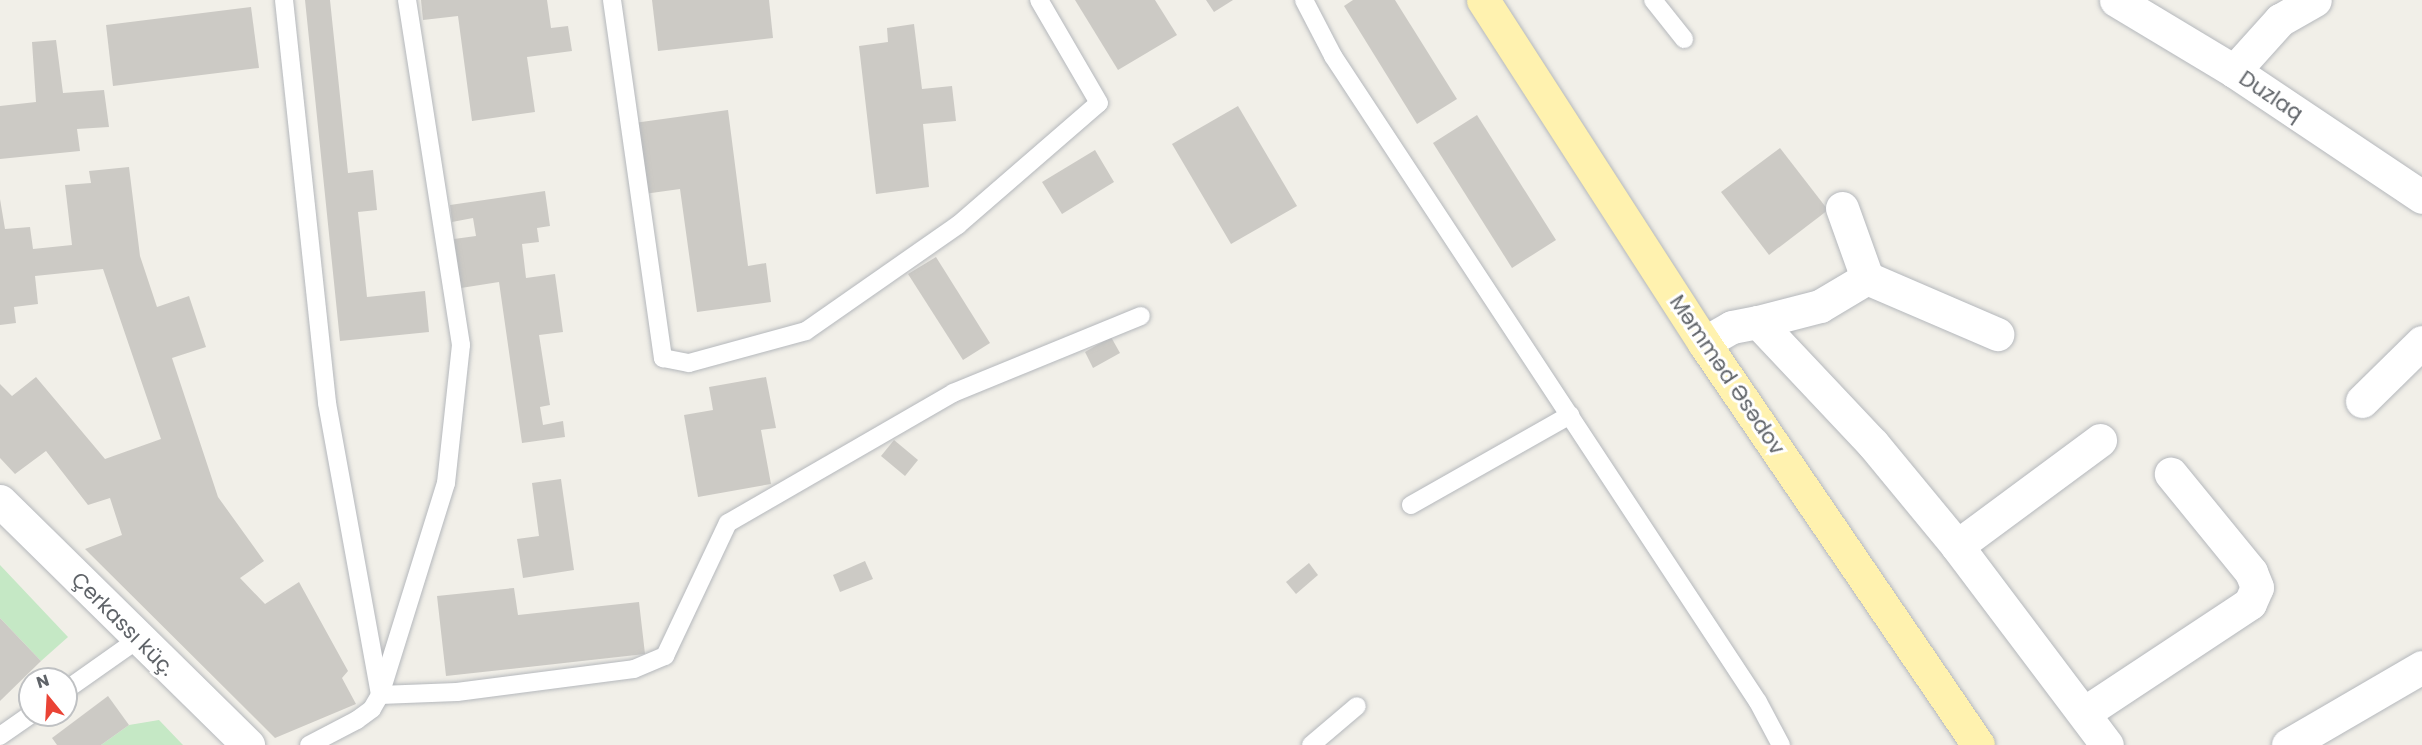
<!DOCTYPE html>
<html>
<head>
<meta charset="utf-8">
<style>
  body { margin:0 }
  #map { position:relative; width:2422px; height:745px; overflow:hidden; background:#f1efe8; font-family:Poppins,sans-serif }
  div>[style] { position:absolute }
  .green>* { inset:0; background:#c5e8c5 }
  .building>* { inset:0; background:#cccac5 }
  .roads { filter:drop-shadow(0 0 2px #b5b8bc) drop-shadow(0 0 2px #b5b8bc) }
  .service>* { height:18px; margin:-9px; padding:0 9px; transform-origin:9px; border-radius:9px; background:#fff }
  .minor>* { height:33px; margin:-16.5px; padding:0 16.5px; transform-origin:16.5px; border-radius:16.5px; background:#fff }
  .tertiary>* { height:33px; margin:-16.5px; padding:0 16.5px; transform-origin:16.5px; border-radius:16.5px; background:#fff }
  .primary>* { height:33px; margin:-16.5px; padding:0 16.5px; transform-origin:16.5px; border-radius:16.5px; background:#fff2af }
  span { translate:-50% -50%; white-space:nowrap; text-align:center; line-height:1.15; -webkit-text-stroke:6px #fff; paint-order:stroke }
  .street-label { font-size:21px; color:#5f6368 }
  .north { position:absolute; left:18px; top:667px; width:60px; height:60px; box-sizing:border-box; background:#fff; border:2px solid #bfc1c3; border-radius:50%; rotate:342deg; font-size:16px; font-weight:700; line-height:24px; text-align:center; color:#5f6368 }
  .north::after { content:''; display:block; margin:auto; width:21px; height:27px; background:#ea4335; clip-path:polygon(50% 0,100% 100%,50% 72%,0 100%) }
</style>
</head>
<body>
<div id="map">
  <div class="green">
    <div style="clip-path:polygon(0 565px,68px 637px,41px 661px,0 618px)"></div>
    <div style="clip-path:polygon(159px 720px,183px 745px,101px 745px,129px 725px)"></div>
  </div>
  <div class="building">
    <div style="clip-path:polygon(305px 0,330px 0,348px 173px,373px 170px,377px 210px,358px 212px,367px 297px,425px 291px,429px 332px,340px 341px)"></div>
    <div style="clip-path:polygon(421px 0,547px 0,551px 28px,568px 26px,572px 51px,527px 57px,535px 112px,472px 121px,458px 16px,423px 20px)"></div>
    <div style="clip-path:polygon(652px 0,769px 0,773px 38px,658px 51px)"></div>
    <div style="clip-path:polygon(1075px 0,1155px 0,1177px 35px,1118px 70px)"></div>
    <div style="clip-path:polygon(1206px 0,1233px 0,1214px 12px)"></div>
    <div style="clip-path:polygon(1353px 0,1395px 0,1457px 99px,1417px 124px,1344px 6px)"></div>
    <div style="clip-path:polygon(251px 7px,259px 68px,113px 86px,106px 25px)"></div>
    <div style="clip-path:polygon(914px 24px,922px 89px,952px 86px,956px 121px,923px 124px,929px 187px,876px 194px,859px 46px,888px 42px,887px 28px)"></div>
    <div style="clip-path:polygon(56px 40px,63px 93px,104px 90px,109px 127px,77px 129px,80px 151px,0 159px,0 106px,36px 102px,32px 42px)"></div>
    <div style="clip-path:polygon(1238px 106px,1297px 206px,1231px 244px,1172px 144px)"></div>
    <div style="clip-path:polygon(728px 110px,748px 266px,766px 263px,771px 302px,697px 312px,680px 189px,644px 194px,634px 123px)"></div>
    <div style="clip-path:polygon(1477px 115px,1556px 240px,1512px 268px,1433px 143px)"></div>
    <div style="clip-path:polygon(1780px 148px,1828px 210px,1769px 255px,1721px 192px)"></div>
    <div style="clip-path:polygon(1095px 150px,1114px 182px,1062px 214px,1042px 182px)"></div>
    <div style="clip-path:polygon(129px 167px,140px 256px,157px 307px,189px 296px,206px 347px,172px 358px,218px 497px,264px 561px,240px 578px,265px 604px,299px 582px,348px 671px,342px 678px,356px 704px,275px 738px,85px 549px,122px 535px,110px 498px,88px 505px,46px 451px,15px 474px,0 458px,0 384px,12px 396px,36px 377px,105px 459px,161px 439px,103px 269px,35px 276px,38px 304px,14px 307px,16px 323px,0 325px,0 199px,5px 229px,30px 227px,33px 249px,72px 245px,65px 185px,91px 183px,89px 171px)"></div>
    <div style="clip-path:polygon(545px 191px,550px 226px,537px 228px,539px 242px,522px 244px,526px 278px,555px 274px,563px 332px,539px 335px,550px 405px,540px 407px,543px 425px,563px 421px,565px 437px,522px 443px,499px 282px,461px 288px,454px 239px,476px 236px,473px 218px,452px 222px,450px 205px)"></div>
    <div style="clip-path:polygon(936px 257px,990px 343px,963px 360px,908px 274px)"></div>
    <div style="clip-path:polygon(1111px 337px,1120px 353px,1093px 368px,1085px 352px)"></div>
    <div style="clip-path:polygon(766px 377px,776px 428px,761px 430px,771px 484px,698px 497px,684px 415px,713px 410px,709px 387px)"></div>
    <div style="clip-path:polygon(894px 440px,918px 460px,905px 476px,881px 456px)"></div>
    <div style="clip-path:polygon(561px 479px,574px 570px,523px 578px,517px 539px,539px 536px,532px 483px)"></div>
    <div style="clip-path:polygon(865px 561px,873px 579px,840px 592px,833px 575px)"></div>
    <div style="clip-path:polygon(1309px 563px,1318px 575px,1296px 594px,1286px 582px)"></div>
    <div style="clip-path:polygon(514px 588px,518px 615px,639px 602px,645px 654px,446px 676px,437px 596px)"></div>
    <div style="clip-path:polygon(0 618px,41px 661px,0 701px)"></div>
    <div style="clip-path:polygon(108px 696px,129px 725px,101px 745px,57px 745px,52px 738px)"></div>
  </div>
  <div class="roads">
    <div class="service">
      <div style="left:284px;top:0;width:405px;rotate:83.9deg"></div>
      <div style="left:327px;top:403px;width:297px;rotate:79.7deg"></div>
      <div style="left:380px;top:695px;width:16px;rotate:120deg"></div>
      <div style="left:372px;top:709px;width:19px;rotate:144deg"></div>
      <div style="left:357px;top:720px;width:54px;rotate:152.5deg"></div>
      <div style="left:407px;top:0;width:349px;rotate:81.1deg"></div>
      <div style="left:461px;top:345px;width:139px;rotate:96.2deg"></div>
      <div style="left:446px;top:483px;width:222px;rotate:107.3deg"></div>
      <div style="left:380px;top:695px;width:77px;rotate:-2.2deg"></div>
      <div style="left:457px;top:692px;width:178px;rotate:-7.4deg"></div>
      <div style="left:634px;top:669px;width:34px;rotate:-23deg"></div>
      <div style="left:665px;top:656px;width:147px;rotate:-64.7deg"></div>
      <div style="left:728px;top:523px;width:260px;rotate:-30deg"></div>
      <div style="left:953px;top:393px;width:203px;rotate:-22.3deg"></div>
      <div style="left:612px;top:0;width:362px;rotate:81.9deg"></div>
      <div style="left:663px;top:358px;width:26px;rotate:11deg"></div>
      <div style="left:689px;top:363px;width:121px;rotate:-15.3deg"></div>
      <div style="left:806px;top:331px;width:185px;rotate:-34.9deg"></div>
      <div style="left:958px;top:225px;width:186px;rotate:-40.9deg"></div>
      <div style="left:1099px;top:103px;width:119px;rotate:-120.2deg"></div>
      <div style="left:1304px;top:0;width:63px;rotate:62.6deg"></div>
      <div style="left:1333px;top:56px;width:773px;rotate:56.66deg"></div>
      <div style="left:1758px;top:702px;width:49px;rotate:61.9deg"></div>
      <div style="left:1653px;top:0;width:50px;rotate:51.5deg"></div>
      <div style="left:1411px;top:505px;width:183px;rotate:-29.5deg"></div>
      <div style="left:66px;top:690px;width:87px;rotate:-35.2deg"></div>
      <div style="left:0;top:736px;width:37px;rotate:-35deg"></div>
      <div style="left:1311px;top:745px;width:60px;rotate:-40.3deg"></div>
    </div>
    <div class="minor">
      <div style="left:2116px;top:0;width:138px;rotate:31deg"></div>
      <div style="left:2234px;top:71px;width:226px;rotate:33.8deg"></div>
      <div style="left:2234px;top:71px;width:69px;rotate:-48deg"></div>
      <div style="left:2280px;top:20px;width:40px;rotate:-29.7deg"></div>
      <div style="left:1842px;top:208px;width:74px;rotate:70.3deg"></div>
      <div style="left:1867px;top:278px;width:142px;rotate:23.3deg"></div>
      <div style="left:1758px;top:322px;width:64px;rotate:-14.5deg"></div>
      <div style="left:1820px;top:306px;width:55px;rotate:-30.8deg"></div>
      <div style="left:1704px;top:343px;width:32px;rotate:-30deg"></div>
      <div style="left:1732px;top:327px;width:26px;rotate:-11deg"></div>
      <div style="left:1758px;top:322px;width:168px;rotate:46.7deg"></div>
      <div style="left:1873px;top:444px;width:132px;rotate:50.5deg"></div>
      <div style="left:1957px;top:546px;width:249px;rotate:53deg"></div>
      <div style="left:2362px;top:401px;width:84px;rotate:-44.5deg"></div>
      <div style="left:1957px;top:546px;width:178px;rotate:-36.5deg"></div>
      <div style="left:2084px;top:713px;width:199px;rotate:-33.5deg"></div>
      <div style="left:2250px;top:603px;width:17px;rotate:-66deg"></div>
      <div style="left:2257px;top:587px;width:16px;rotate:-112deg"></div>
      <div style="left:2251px;top:572px;width:127px;rotate:-129.2deg"></div>
      <div style="left:2288px;top:745px;width:155px;rotate:-30.2deg"></div>
    </div>
    <div class="tertiary">
      <div style="left:0;top:501px;width:348px;rotate:44.5deg"></div>
    </div>
    <div class="primary">
      <div style="left:1483px;top:0;width:408px;rotate:57.2deg"></div>
      <div style="left:1704px;top:343px;width:486px;rotate:55.7deg"></div>
    </div>
  </div>
  <div class="street-label">
    <span style="left:2271px;top:96px;rotate:34deg">Duzlaq</span>
    <span style="left:1727px;top:375px;rotate:56deg">Məmməd Əsədov</span>
    <span style="left:123px;top:624px;rotate:45deg">Çerkassı küç.</span>
  </div>
  <div class="north">N</div>
</div>
</body>
</html>
